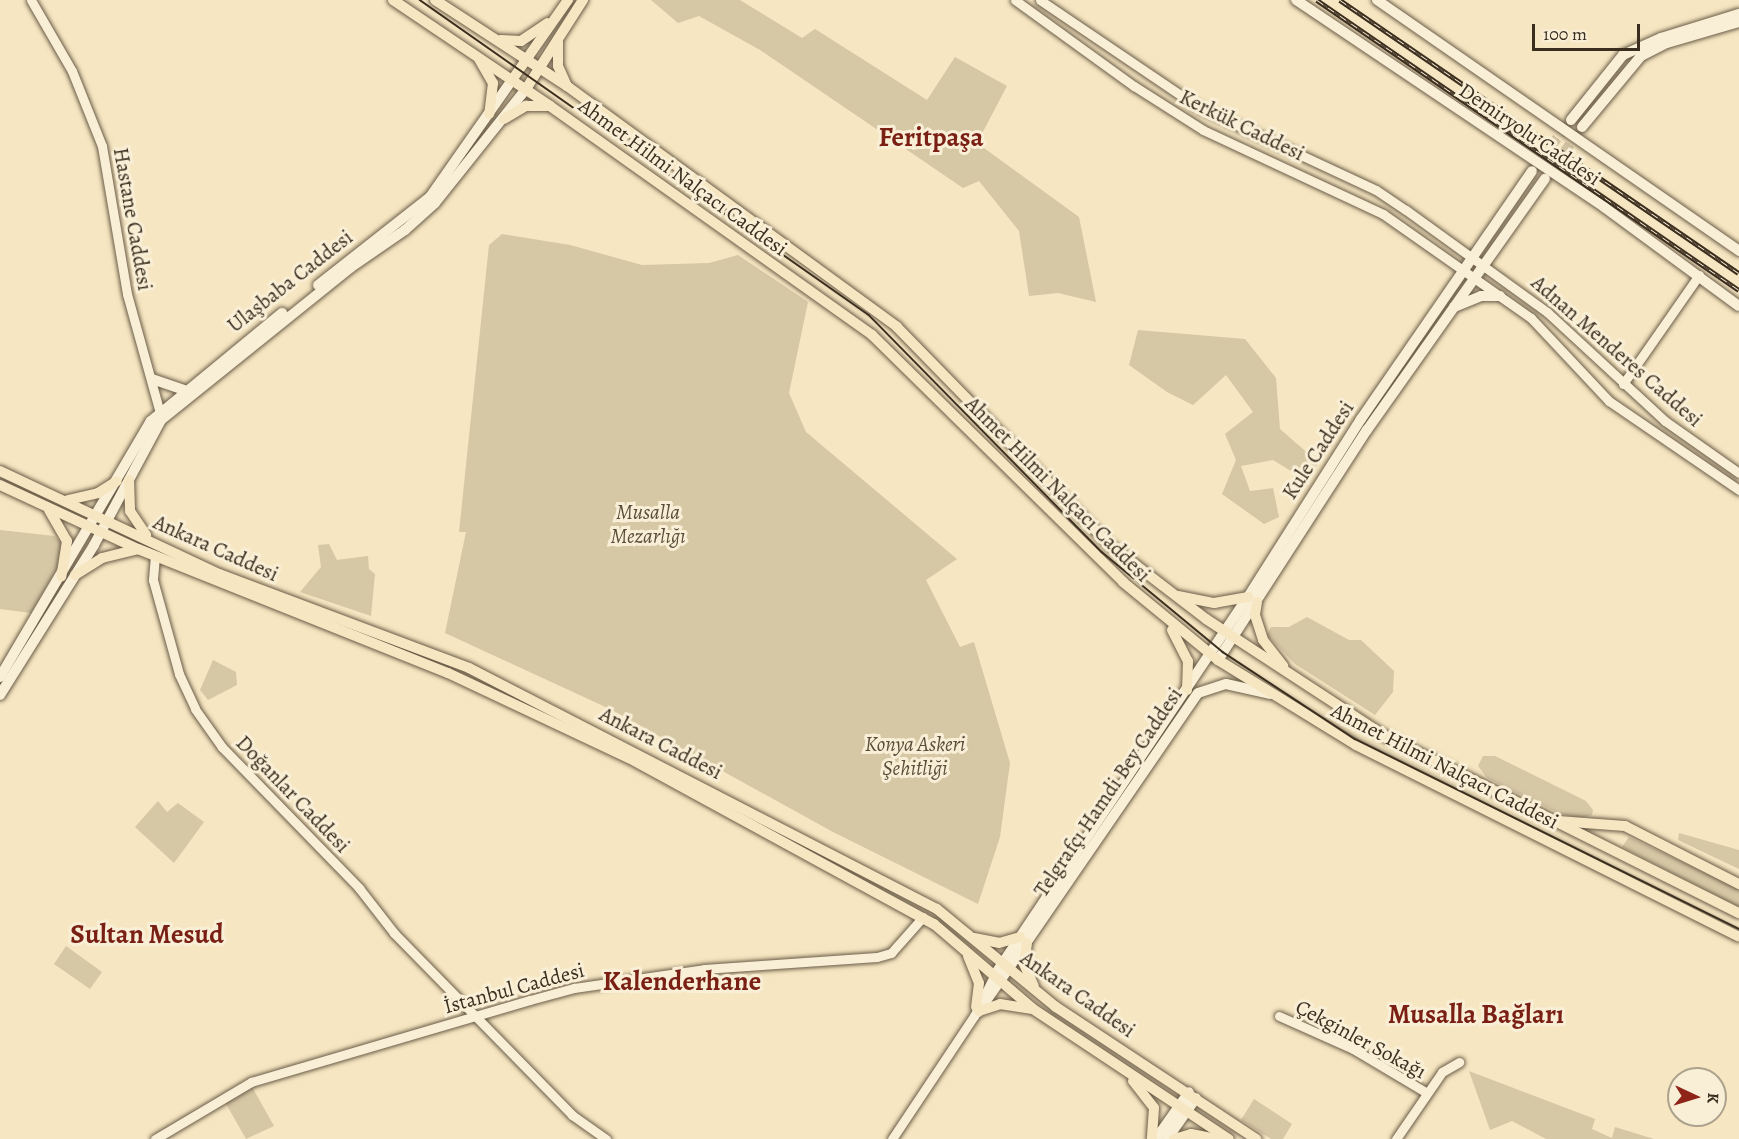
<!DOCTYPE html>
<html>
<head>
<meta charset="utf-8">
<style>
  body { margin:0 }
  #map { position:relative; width:1739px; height:1139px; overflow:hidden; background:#f6e6c1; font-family:Alegreya,serif }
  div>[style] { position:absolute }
  .green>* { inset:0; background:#d6c7a5 }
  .secondary-tunnel>* { height:10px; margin-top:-5px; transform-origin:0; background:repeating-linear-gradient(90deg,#d1c1a1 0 10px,transparent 0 15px) }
  .roads { filter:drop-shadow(0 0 2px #6a5c48) drop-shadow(0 0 2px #6a5c48) }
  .tertiary>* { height:9px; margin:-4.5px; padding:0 4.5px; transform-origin:4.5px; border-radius:4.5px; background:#f9efd7 }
  .secondary>* { height:10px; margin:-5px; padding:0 5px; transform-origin:5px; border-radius:5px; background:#f9efd7 }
  .primary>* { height:10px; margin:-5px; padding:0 5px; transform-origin:5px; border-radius:5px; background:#f6e6c1 }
  .tram>* { height:1.5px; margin:-0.75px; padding:0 0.75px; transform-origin:0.75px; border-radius:0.75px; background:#3b2e1f }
  .rail>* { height:4.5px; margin-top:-2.25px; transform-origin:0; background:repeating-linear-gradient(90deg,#f9efd7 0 7px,#3b2e1f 0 14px); box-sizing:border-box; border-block:2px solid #3b2e1f }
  span { translate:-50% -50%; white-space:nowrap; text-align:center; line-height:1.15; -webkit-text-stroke:6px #f9efd7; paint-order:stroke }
  .street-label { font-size:21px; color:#3b2e1f }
  .park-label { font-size:21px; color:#5a4d3a; font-style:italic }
  .district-label { font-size:27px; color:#7a1f14; font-weight:700 }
  .north { position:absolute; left:1667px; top:1067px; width:60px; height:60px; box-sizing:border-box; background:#f9efd7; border:2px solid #ada28d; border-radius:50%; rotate:94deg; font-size:16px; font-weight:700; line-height:24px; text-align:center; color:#3b2e1f }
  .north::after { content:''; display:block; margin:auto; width:21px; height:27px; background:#8f2418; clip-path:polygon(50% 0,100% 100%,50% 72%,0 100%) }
  .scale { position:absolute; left:1532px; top:24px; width:108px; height:27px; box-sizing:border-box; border:3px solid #3b2e1f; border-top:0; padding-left:8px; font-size:18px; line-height:21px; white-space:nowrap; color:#3b2e1f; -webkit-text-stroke:4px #f9efd7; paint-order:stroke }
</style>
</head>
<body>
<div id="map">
  <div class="green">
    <div style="clip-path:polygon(651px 0,740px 0,802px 38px,815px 29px,927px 100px,955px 57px,1007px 86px,977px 143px,1079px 217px,1096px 302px,1058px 293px,1029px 296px,1019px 231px,979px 181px,963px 188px,760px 50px,699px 16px,678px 23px)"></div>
    <div style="clip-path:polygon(502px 234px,570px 245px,642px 265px,709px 263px,738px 255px,808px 302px,789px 393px,806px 432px,957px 559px,926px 580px,960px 647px,974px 642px,1010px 763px,1000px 837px,978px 904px,833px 832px,612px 710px,445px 633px,466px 532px,459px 532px,489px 245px)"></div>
    <div style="clip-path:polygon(1138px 330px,1245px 339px,1276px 378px,1280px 429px,1318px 462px,1309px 482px,1273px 460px,1241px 466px,1250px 491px,1273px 488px,1279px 517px,1264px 524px,1222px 494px,1236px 460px,1225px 434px,1253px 412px,1226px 375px,1193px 405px,1167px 392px,1129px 365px)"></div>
    <div style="clip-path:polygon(0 530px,54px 536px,61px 542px,60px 563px,31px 613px,0 609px)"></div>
    <div style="clip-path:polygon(329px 544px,337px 560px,368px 556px,369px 569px,375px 574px,371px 616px,300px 592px,321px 567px,318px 545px)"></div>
    <div style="clip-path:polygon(1307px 617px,1349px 640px,1361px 640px,1394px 671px,1393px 692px,1375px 715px,1295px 664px,1267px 635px,1271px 627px,1289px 627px)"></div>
    <div style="clip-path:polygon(213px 660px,236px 672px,237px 685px,208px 700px,200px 690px)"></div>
    <div style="clip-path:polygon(1483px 756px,1495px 756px,1586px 801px,1593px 810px,1592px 815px,1582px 818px,1560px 814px,1487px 778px,1478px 766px)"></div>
    <div style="clip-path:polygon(158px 801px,167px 812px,178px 803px,204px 822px,174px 863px,135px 827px)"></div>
    <div style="clip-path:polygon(1679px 833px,1739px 850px,1739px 869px,1678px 840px)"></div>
    <div style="clip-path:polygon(1629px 837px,1739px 889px,1739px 907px,1622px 847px)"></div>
    <div style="clip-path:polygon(66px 946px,102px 972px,90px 989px,54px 964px)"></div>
    <div style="clip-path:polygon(1469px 1071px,1595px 1119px,1592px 1129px,1612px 1138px,1615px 1127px,1654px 1139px,1546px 1139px,1512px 1121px,1490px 1130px)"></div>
    <div style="clip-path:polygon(252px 1087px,274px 1126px,246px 1139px,225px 1102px)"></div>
    <div style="clip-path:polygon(1254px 1099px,1292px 1124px,1283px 1139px,1271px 1139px,1241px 1120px)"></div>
  </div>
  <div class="secondary-tunnel">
    <div style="left:1533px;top:170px;width:63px;rotate:-52.8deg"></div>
    <div style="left:1547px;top:177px;width:61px;rotate:-55deg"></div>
  </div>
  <div class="roads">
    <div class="tertiary">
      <div style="left:31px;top:0;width:82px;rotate:60deg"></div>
      <div style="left:72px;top:71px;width:81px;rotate:68.2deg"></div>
      <div style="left:102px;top:146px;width:150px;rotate:80.4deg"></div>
      <div style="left:127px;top:294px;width:128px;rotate:74.5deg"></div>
      <div style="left:1015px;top:0;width:147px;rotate:35.9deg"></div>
      <div style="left:1134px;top:86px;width:82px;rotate:32.5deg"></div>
      <div style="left:1203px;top:130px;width:199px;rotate:25deg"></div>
      <div style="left:1383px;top:214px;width:181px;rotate:35.1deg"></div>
      <div style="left:1531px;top:318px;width:114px;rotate:46.8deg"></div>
      <div style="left:1609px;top:401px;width:158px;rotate:34.4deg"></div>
      <div style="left:1040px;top:0;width:191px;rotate:34.1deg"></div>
      <div style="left:1198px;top:107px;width:196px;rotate:25deg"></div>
      <div style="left:1376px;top:190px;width:36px;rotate:34deg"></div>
      <div style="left:1406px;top:210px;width:174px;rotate:35.9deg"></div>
      <div style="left:1547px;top:312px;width:161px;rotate:42.7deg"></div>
      <div style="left:1665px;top:421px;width:90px;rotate:35.1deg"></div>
      <div style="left:1623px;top:384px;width:133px;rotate:-55.1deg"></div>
      <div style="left:155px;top:556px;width:24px;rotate:95deg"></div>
      <div style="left:153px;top:580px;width:98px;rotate:74.5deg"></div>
      <div style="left:179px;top:674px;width:38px;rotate:65deg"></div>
      <div style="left:195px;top:709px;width:47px;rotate:54.6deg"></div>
      <div style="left:222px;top:747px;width:197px;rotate:45.8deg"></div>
      <div style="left:359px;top:888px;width:57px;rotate:52.1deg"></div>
      <div style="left:394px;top:933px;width:255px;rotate:45.6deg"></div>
      <div style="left:572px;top:1115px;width:42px;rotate:35.2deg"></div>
      <div style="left:978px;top:1012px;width:38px;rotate:-55deg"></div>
      <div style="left:1279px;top:1016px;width:81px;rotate:24deg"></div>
      <div style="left:1353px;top:1049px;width:86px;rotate:30.7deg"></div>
      <div style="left:155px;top:1139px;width:112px;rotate:-30.7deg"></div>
      <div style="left:251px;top:1082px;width:291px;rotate:-16.4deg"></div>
      <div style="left:530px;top:1000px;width:46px;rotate:-15.3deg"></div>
      <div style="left:574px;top:988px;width:131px;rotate:-8.3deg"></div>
      <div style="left:704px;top:969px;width:173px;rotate:-4deg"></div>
      <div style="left:877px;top:957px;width:15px;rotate:-16deg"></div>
      <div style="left:891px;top:953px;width:48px;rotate:-48.4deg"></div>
      <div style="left:892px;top:1139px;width:148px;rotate:-56.3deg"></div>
      <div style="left:974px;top:1016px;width:45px;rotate:-63.4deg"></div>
      <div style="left:1396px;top:1139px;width:81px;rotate:-55.5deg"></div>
      <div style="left:1442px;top:1072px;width:20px;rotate:-30deg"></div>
    </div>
    <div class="secondary">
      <div style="left:1296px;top:0;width:371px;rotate:33.9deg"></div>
      <div style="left:1604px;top:207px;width:167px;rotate:36.3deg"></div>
      <div style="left:1377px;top:0;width:441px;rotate:34.7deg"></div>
      <div style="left:1571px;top:120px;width:83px;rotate:-51.3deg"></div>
      <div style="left:1623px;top:55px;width:42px;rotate:-24.1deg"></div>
      <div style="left:1661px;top:38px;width:82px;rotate:-17.1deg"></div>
      <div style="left:1582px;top:127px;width:92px;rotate:-50.3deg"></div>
      <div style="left:1641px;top:56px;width:29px;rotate:-27deg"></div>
      <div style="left:1667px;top:43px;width:75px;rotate:-16.3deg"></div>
      <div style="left:318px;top:285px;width:142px;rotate:-38.2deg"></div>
      <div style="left:430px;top:197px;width:143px;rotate:-55deg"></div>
      <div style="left:1454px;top:307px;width:29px;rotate:-22deg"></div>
      <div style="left:1481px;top:296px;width:19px"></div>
      <div style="left:152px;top:379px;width:34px;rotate:19deg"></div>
      <div style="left:1218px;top:660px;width:274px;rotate:-57.1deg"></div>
      <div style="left:1367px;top:430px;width:308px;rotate:-54.7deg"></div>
      <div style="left:0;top:677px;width:297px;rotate:-59.5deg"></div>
      <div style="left:151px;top:421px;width:170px;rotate:-39.5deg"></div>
      <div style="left:0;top:695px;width:177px;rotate:-57.9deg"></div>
      <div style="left:94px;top:545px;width:142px;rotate:-61.8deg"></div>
      <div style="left:161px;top:420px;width:243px;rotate:-38.8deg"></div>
      <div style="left:350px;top:268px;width:67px;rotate:-34.6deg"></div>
      <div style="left:405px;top:230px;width:40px;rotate:-42deg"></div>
      <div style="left:435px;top:203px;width:146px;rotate:-51.4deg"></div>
      <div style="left:994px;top:976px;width:456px;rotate:-56.2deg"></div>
      <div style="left:1248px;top:597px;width:211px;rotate:-57.6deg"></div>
      <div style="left:1361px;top:419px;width:301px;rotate:-55.4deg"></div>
      <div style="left:1000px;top:981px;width:349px;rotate:-55.5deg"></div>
      <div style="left:1198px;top:693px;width:29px;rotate:-18deg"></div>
      <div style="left:1226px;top:684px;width:45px;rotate:12.8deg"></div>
      <div style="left:1156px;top:1139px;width:57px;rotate:-54.9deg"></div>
      <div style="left:1167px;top:1139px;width:50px;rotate:-54.7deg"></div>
    </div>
    <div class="primary">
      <div style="left:393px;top:0;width:189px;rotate:34deg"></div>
      <div style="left:550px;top:106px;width:395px;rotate:35.4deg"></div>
      <div style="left:872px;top:335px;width:352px;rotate:44.5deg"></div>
      <div style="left:1123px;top:582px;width:123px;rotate:39.4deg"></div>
      <div style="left:1218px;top:660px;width:162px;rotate:31.6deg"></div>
      <div style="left:1356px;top:745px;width:428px;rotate:26.6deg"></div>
      <div style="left:435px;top:0;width:158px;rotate:33.1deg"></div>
      <div style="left:567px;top:86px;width:409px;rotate:36.1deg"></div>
      <div style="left:897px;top:327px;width:306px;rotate:45.7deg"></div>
      <div style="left:1111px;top:546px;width:120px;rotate:37.5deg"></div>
      <div style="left:1206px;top:619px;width:214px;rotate:33.2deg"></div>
      <div style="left:1385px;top:736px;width:396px;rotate:26.6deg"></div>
      <div style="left:501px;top:40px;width:20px;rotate:3deg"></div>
      <div style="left:521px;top:41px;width:32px;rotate:-34deg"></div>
      <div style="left:558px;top:40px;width:26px;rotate:90deg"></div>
      <div style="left:558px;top:66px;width:22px;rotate:66deg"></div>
      <div style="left:479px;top:59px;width:28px;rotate:60deg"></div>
      <div style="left:493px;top:83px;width:31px;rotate:97deg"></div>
      <div style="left:512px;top:80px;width:98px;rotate:-55deg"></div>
      <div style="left:526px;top:89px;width:106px;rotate:-57.4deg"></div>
      <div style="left:504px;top:119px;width:26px;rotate:-31deg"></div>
      <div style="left:526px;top:106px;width:24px"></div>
      <div style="left:0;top:471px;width:242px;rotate:25.2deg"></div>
      <div style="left:219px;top:574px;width:267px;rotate:20.6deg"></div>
      <div style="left:469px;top:668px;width:526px;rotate:27.25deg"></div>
      <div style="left:937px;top:909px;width:154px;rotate:39.5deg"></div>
      <div style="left:1056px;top:1007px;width:240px;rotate:33.4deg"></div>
      <div style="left:129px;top:480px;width:31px;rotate:88deg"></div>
      <div style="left:130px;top:511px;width:29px;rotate:56deg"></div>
      <div style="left:0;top:485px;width:152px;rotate:24.9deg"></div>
      <div style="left:138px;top:549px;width:334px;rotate:21.8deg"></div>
      <div style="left:448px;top:673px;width:200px;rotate:25.2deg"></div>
      <div style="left:629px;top:758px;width:347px;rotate:28.6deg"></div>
      <div style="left:934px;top:924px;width:130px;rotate:40.6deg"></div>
      <div style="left:1033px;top:1009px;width:235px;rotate:33.6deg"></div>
      <div style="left:68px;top:500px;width:31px;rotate:-13deg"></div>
      <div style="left:98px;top:493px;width:22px;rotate:-32deg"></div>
      <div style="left:49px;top:510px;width:36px;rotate:60deg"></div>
      <div style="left:67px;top:541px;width:36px;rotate:99deg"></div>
      <div style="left:75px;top:575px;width:32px;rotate:-32deg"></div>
      <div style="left:102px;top:558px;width:36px;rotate:-14deg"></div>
      <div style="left:1178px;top:596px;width:37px;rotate:11deg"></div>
      <div style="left:1214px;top:603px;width:35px;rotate:-10deg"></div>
      <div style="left:1257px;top:602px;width:13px;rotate:99deg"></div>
      <div style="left:1255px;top:615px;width:26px;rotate:72deg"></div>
      <div style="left:1263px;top:640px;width:33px;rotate:52deg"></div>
      <div style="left:1172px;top:630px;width:35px;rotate:63deg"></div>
      <div style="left:1188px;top:661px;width:29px;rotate:92deg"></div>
      <div style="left:1558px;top:821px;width:67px;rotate:4.3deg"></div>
      <div style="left:1625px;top:826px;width:128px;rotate:27deg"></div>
      <div style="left:974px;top:938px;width:25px;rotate:11deg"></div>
      <div style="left:999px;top:943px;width:22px;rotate:-16deg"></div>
      <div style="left:1027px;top:943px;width:21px;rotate:98deg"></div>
      <div style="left:1024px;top:964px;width:24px;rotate:66deg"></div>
      <div style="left:968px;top:956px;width:29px;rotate:68deg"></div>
      <div style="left:979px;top:983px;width:24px;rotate:97deg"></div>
      <div style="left:979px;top:1011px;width:22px;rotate:-18deg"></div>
      <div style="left:1000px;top:1004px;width:31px;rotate:9deg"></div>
      <div style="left:1133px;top:1081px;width:34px;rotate:52deg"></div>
      <div style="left:1154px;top:1108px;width:31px;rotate:94deg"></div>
      <div style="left:1174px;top:1139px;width:18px;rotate:-16deg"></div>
      <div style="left:1191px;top:1134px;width:26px;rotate:11deg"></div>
    </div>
  </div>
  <div class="tram">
    <div style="left:420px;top:0;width:548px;rotate:35.05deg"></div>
    <div style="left:869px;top:315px;width:332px;rotate:45.5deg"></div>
    <div style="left:1102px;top:552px;width:157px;rotate:39.6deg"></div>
    <div style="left:1223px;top:652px;width:158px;rotate:33.4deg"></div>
    <div style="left:1355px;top:739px;width:428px;rotate:26.3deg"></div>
  </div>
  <div class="rail">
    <div style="left:1317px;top:0;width:512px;rotate:34.5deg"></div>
    <div style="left:1340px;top:0;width:483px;rotate:34.4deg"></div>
  </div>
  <div class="street-label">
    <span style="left:1242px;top:125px;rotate:26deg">Kerkük Caddesi</span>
    <span style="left:1530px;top:134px;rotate:34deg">Demiryolu Caddesi</span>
    <span style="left:683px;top:177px;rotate:36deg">Ahmet Hilmi Nalçacı Caddesi</span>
    <span style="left:133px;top:219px;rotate:80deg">Hastane Caddesi</span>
    <span style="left:290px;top:281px;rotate:-38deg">Ulaşbaba Caddesi</span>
    <span style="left:1617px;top:351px;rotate:41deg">Adnan Menderes Caddesi</span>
    <span style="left:1318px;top:450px;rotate:-57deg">Kule Caddesi</span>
    <span style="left:1058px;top:489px;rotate:45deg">Ahmet Hilmi Nalçacı Caddesi</span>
    <span style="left:216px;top:548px;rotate:24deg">Ankara Caddesi</span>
    <span style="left:661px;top:743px;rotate:27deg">Ankara Caddesi</span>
    <span style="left:1445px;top:766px;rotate:27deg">Ahmet Hilmi Nalçacı Caddesi</span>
    <span style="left:1108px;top:792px;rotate:-56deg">Telgrafçı Hamdi Bey Caddesi</span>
    <span style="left:293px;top:794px;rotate:46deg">Doğanlar Caddesi</span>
    <span style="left:514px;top:988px;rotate:-15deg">İstanbul Caddesi</span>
    <span style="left:1078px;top:994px;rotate:35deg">Ankara Caddesi</span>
    <span style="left:1361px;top:1039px;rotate:28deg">Çekginler Sokağı</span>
  </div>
  <div class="park-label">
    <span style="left:648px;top:524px">Musalla<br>Mezarlığı</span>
    <span style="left:915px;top:756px">Konya Askeri<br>Şehitliği</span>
  </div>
  <div class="district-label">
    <span style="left:931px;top:138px">Feritpaşa</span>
    <span style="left:147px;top:935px">Sultan Mesud</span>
    <span style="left:682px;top:982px">Kalenderhane</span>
    <span style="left:1476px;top:1015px">Musalla Bağları</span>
  </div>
  <div class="north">K</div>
  <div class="scale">100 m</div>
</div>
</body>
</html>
